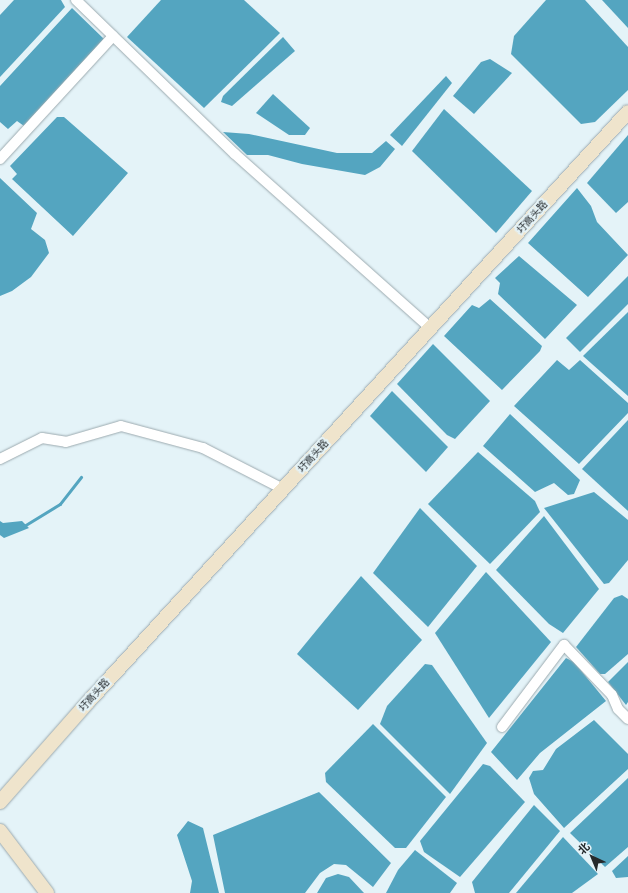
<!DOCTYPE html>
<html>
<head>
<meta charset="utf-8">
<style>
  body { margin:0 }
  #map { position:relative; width:628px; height:893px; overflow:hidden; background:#e4f3f8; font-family:"Public Sans","Noto Sans SC",sans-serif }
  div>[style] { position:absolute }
  .water>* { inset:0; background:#54a5c0 }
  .stream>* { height:2.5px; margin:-1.25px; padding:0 1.25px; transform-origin:1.25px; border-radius:1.25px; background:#54a5c0 }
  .roads { filter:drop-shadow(0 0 1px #9caaaf) drop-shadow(0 0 1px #9caaaf) }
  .street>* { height:10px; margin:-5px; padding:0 5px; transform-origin:5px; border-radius:5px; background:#fff }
  .secondary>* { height:14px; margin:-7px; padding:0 7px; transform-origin:7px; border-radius:7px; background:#efe4cc }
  span { translate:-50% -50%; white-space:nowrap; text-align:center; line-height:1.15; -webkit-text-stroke:4px #e4f3f8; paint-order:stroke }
  .street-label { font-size:10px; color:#252a2c }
  .north { position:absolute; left:572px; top:837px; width:40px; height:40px; -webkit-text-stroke:3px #e4f3f8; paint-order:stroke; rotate:316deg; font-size:11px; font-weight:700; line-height:16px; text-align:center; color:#252a2c }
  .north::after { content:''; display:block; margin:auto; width:14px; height:18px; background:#252a2c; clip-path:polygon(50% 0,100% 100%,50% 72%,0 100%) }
</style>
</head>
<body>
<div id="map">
  <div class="water">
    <div style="clip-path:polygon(14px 0,61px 0,65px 7px,0 77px,0 15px)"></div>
    <div style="clip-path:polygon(161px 0,244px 0,280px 33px,204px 108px,127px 37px)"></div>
    <div style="clip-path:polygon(546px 0,585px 0,628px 47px,628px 90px,595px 122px,581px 124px,511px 54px,514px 36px)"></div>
    <div style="clip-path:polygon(602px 0,628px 0,628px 28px)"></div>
    <div style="clip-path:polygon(72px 8px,104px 39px,24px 126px,17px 121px,8px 129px,0 122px,0 86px)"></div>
    <div style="clip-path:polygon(283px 37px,295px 51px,232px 106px,221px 102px,223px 96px)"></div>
    <div style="clip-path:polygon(490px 59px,512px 73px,474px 114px,453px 96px,481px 62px)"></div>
    <div style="clip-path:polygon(446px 76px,452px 83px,402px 146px,390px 135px)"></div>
    <div style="clip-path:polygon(273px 94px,310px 128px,305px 135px,289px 135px,256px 113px)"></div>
    <div style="clip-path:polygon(444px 109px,532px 191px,496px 233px,412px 151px)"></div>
    <div style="clip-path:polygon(57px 117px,64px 117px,128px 173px,73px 236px,12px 179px,17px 174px,10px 166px)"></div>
    <div style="clip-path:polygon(223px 132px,249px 134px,337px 153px,372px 153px,386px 141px,395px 149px,380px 167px,365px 175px,302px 164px,268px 155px,247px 155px)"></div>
    <div style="clip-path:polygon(628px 135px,628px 202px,616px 213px,587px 183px)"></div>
    <div style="clip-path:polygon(0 178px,37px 213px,31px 229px,45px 240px,49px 253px,31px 277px,12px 291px,0 296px)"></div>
    <div style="clip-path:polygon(577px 188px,591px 206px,597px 222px,628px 255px,588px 297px,528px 243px)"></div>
    <div style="clip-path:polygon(519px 256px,577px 305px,545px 339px,498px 294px,500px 283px,495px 278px)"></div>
    <div style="clip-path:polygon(628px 276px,628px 304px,580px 352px,566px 338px)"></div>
    <div style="clip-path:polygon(490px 299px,542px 346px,540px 351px,502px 390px,444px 336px,472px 305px,479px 308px)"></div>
    <div style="clip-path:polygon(628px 312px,628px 396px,583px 356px)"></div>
    <div style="clip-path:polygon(433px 344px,490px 401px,455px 439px,447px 435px,397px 384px)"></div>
    <div style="clip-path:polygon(557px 360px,569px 370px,580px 360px,628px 403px,628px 413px,579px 464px,514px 406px)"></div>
    <div style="clip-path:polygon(392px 391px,448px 447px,426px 472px,370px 416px)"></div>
    <div style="clip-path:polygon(510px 414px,580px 480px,574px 494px,568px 495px,554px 483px,535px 492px,483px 446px)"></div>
    <div style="clip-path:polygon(628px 420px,628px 511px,582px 469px)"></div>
    <div style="clip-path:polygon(478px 452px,535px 501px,540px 512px,490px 564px,428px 504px)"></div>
    <div style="clip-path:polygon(594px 492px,628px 520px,628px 560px,609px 583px,604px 584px,544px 508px)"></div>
    <div style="clip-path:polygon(420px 508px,477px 566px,428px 627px,373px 573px)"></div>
    <div style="clip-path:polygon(544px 516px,599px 589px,563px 633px,549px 624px,496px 570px)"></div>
    <div style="clip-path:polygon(0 521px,3px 523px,22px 521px,29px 528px,4px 538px,0 535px)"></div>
    <div style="clip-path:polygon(486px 572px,551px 642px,489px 718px,435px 633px)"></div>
    <div style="clip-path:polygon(361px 576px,422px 640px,358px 710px,297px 654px)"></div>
    <div style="clip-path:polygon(622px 595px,628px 599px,628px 654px,605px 674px,600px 674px,576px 647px,614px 598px)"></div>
    <div style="clip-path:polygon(566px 658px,574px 662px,606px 701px,540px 753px,517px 780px,491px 752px)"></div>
    <div style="clip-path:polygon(628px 662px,628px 702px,626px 705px,608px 682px)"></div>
    <div style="clip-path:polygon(425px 664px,432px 665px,487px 743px,450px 794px,380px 724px,387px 706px)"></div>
    <div style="clip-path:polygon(594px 720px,628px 754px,628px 769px,564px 828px,534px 794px,529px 778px,533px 771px,543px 770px,556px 749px)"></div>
    <div style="clip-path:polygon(373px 724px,446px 797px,406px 848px,395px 848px,326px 782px,325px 773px)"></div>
    <div style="clip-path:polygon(483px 764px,490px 766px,525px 802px,460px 877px,424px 852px,420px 841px)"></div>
    <div style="clip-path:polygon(628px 778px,628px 847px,605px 867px,570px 833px)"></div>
    <div style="clip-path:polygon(319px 792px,391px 863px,373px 887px,346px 865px,334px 864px,320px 873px,305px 893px,225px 893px,213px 835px)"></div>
    <div style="clip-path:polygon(534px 805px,560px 831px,509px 893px,475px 893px,472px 882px)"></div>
    <div style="clip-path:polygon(188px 821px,203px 828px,219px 893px,190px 893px,192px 881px,177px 835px)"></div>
    <div style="clip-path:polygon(563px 837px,598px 874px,572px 893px,516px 893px)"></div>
    <div style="clip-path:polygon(415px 850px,457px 883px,450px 893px,386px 893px,398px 870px)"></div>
    <div style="clip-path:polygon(628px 856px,628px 877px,616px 878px,612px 871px)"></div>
    <div style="clip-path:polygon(338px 874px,349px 877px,364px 893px,317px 893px,326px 878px)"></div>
  </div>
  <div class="stream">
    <div style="left:24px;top:526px;width:42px;rotate:-31.4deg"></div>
    <div style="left:60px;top:504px;width:34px;rotate:-52deg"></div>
  </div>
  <div class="roads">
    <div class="street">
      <div style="left:76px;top:0;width:221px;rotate:44.1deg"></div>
      <div style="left:235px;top:154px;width:261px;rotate:41.7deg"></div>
      <div style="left:0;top:159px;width:167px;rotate:-47.4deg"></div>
      <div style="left:0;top:459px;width:47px;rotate:-26.6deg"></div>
      <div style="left:42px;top:438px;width:24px;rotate:9deg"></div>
      <div style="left:66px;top:442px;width:57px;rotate:-16.2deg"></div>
      <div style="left:121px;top:426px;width:85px;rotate:15deg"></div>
      <div style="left:203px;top:448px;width:90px;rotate:27.1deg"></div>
      <div style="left:502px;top:727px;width:103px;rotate:-52.9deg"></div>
      <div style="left:564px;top:645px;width:69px;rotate:46.2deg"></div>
      <div style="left:612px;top:695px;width:15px;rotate:67deg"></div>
      <div style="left:618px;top:709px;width:14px;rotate:45deg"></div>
    </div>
    <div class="secondary">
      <div style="left:0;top:802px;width:135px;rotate:-48.6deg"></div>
      <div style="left:89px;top:701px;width:798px;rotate:-47.54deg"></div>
      <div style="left:0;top:831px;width:78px;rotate:52.8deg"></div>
    </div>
  </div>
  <div class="street-label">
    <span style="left:532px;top:217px;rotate:-48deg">圩高头路</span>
    <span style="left:313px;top:456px;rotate:-48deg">圩高头路</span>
    <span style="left:94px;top:695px;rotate:-48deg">圩高头路</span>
  </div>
  <div class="north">北</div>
</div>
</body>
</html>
